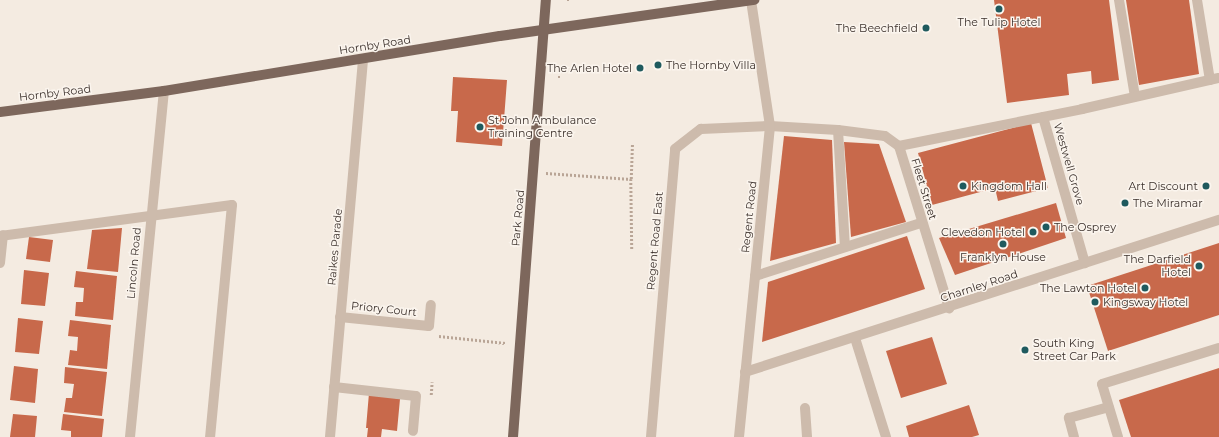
<!DOCTYPE html>
<html>
<head>
<meta charset="utf-8">
<style>
  body { margin:0 }
  #map { position:relative; width:1219px; height:437px; overflow:hidden; background:#f4ebe1; font-family:Montserrat,sans-serif }
  div>[style] { position:absolute }
  .building>* { inset:0; background:#c8694b }
  .path>* { height:2.5px; margin-top:-1.25px; transform-origin:0; background:repeating-linear-gradient(90deg,#b9a596 0 2px,transparent 0 4px) }
  .minor>* { height:10px; margin:-5px; padding:0 5px; transform-origin:5px; border-radius:5px; background:#cdbbac }
  .major>* { height:10px; margin:-5px; padding:0 5px; transform-origin:5px; border-radius:5px; background:#7d675c }
  .dots>* { width:11px; height:11px; translate:-50% -50%; box-sizing:border-box; border:2px solid #fbf5ee; border-radius:50% }
  span { translate:-50% -50%; white-space:nowrap; text-align:center; line-height:1.15; -webkit-text-stroke:3px #fbf5ee; paint-order:stroke }
  .poi-label { font-size:11px; color:#3b302b }
  .right { translate:-100% -50%; text-align:right }
  .left { translate:0 -50%; text-align:left }
  .street-label { font-size:11px; color:#3b302b }
</style>
</head>
<body>
<div id="map">
  <div class="building">
    <div style="clip-path:polygon(994px 0,1109px 0,1119px 80px,1092px 84px,1091px 71px,1067px 74px,1069px 95px,1007px 103px)"></div>
    <div style="clip-path:polygon(1126px 0,1189px 0,1199px 74px,1139px 85px)"></div>
    <div style="clip-path:polygon(453px 77px,507px 80px,502px 146px,456px 142px,458px 111px,451px 111px)"></div>
    <div style="clip-path:polygon(1031px 123px,1048px 188px,998px 201px,995px 188px,932px 205px,918px 153px)"></div>
    <div style="clip-path:polygon(784px 136px,832px 140px,836px 243px,770px 261px)"></div>
    <div style="clip-path:polygon(844px 142px,879px 144px,906px 222px,851px 237px)"></div>
    <div style="clip-path:polygon(1056px 203px,1066px 238px,955px 275px,939px 238px)"></div>
    <div style="clip-path:polygon(122px 228px,118px 272px,87px 269px,92px 230px)"></div>
    <div style="clip-path:polygon(907px 236px,925px 289px,762px 342px,768px 282px)"></div>
    <div style="clip-path:polygon(29px 237px,53px 240px,50px 262px,26px 259px)"></div>
    <div style="clip-path:polygon(1219px 243px,1219px 315px,1108px 351px,1087px 286px)"></div>
    <div style="clip-path:polygon(24px 270px,49px 273px,45px 306px,21px 304px)"></div>
    <div style="clip-path:polygon(76px 271px,117px 276px,113px 320px,75px 316px,76px 302px,83px 302px,84px 288px,74px 287px)"></div>
    <div style="clip-path:polygon(18px 318px,43px 321px,39px 354px,15px 352px)"></div>
    <div style="clip-path:polygon(70px 320px,111px 325px,107px 369px,68px 365px,70px 350px,77px 351px,78px 337px,68px 336px)"></div>
    <div style="clip-path:polygon(932px 337px,947px 384px,901px 398px,886px 351px)"></div>
    <div style="clip-path:polygon(14px 366px,38px 369px,35px 403px,10px 400px)"></div>
    <div style="clip-path:polygon(65px 367px,107px 372px,102px 416px,64px 412px,66px 398px,72px 398px,74px 384px,64px 383px)"></div>
    <div style="clip-path:polygon(1219px 368px,1219px 437px,1131px 437px,1119px 400px)"></div>
    <div style="clip-path:polygon(369px 393px,400px 399px,397px 431px,382px 429px,381px 437px,367px 437px,368px 428px,366px 428px)"></div>
    <div style="clip-path:polygon(969px 405px,979px 435px,972px 437px,909px 437px,906px 426px)"></div>
    <div style="clip-path:polygon(13px 414px,37px 416px,35px 437px,10px 437px)"></div>
    <div style="clip-path:polygon(63px 414px,104px 419px,102px 437px,71px 437px,71px 431px,61px 430px)"></div>
  </div>
  <div class="path">
    <div style="left:567px;top:0;width:3px"></div>
    <div style="left:558px;top:77px;width:3px"></div>
    <div style="left:546px;top:173px;width:85px;rotate:4deg"></div>
    <div style="left:631px;top:179px;width:70px;rotate:89.2deg"></div>
    <div style="left:631px;top:179px;width:36px;rotate:-88deg"></div>
    <div style="left:439px;top:336px;width:67px;rotate:6deg"></div>
    <div style="left:431px;top:395px;width:13px;rotate:-86deg"></div>
  </div>
  <div class="minor">
    <div style="left:1119px;top:0;width:98px;rotate:80.6deg"></div>
    <div style="left:1197px;top:0;width:81px;rotate:80.8deg"></div>
    <div style="left:1043px;top:117px;width:152px;rotate:74deg"></div>
    <div style="left:838px;top:130px;width:117px;rotate:86.6deg"></div>
    <div style="left:899px;top:146px;width:170px;rotate:72.8deg"></div>
    <div style="left:0;top:236px;width:234px;rotate:-7.6deg"></div>
    <div style="left:232px;top:205px;width:233px;rotate:95.4deg"></div>
    <div style="left:0;top:263px;width:28px;rotate:-84deg"></div>
    <div style="left:755px;top:276px;width:174px;rotate:-17.7deg"></div>
    <div style="left:340px;top:317px;width:89px;rotate:5.8deg"></div>
    <div style="left:429px;top:326px;width:21px;rotate:-85deg"></div>
    <div style="left:855px;top:338px;width:104px;rotate:72.6deg"></div>
    <div style="left:745px;top:372px;width:498px;rotate:-17.8deg"></div>
    <div style="left:334px;top:387px;width:82px;rotate:6.3deg"></div>
    <div style="left:416px;top:396px;width:35px;rotate:95deg"></div>
    <div style="left:805px;top:408px;width:29px;rotate:86deg"></div>
    <div style="left:130px;top:437px;width:348px;rotate:-84.4deg"></div>
    <div style="left:330px;top:437px;width:379px;rotate:-85deg"></div>
    <div style="left:651px;top:437px;width:289px;rotate:-85.2deg"></div>
    <div style="left:675px;top:149px;width:33px;rotate:-38deg"></div>
    <div style="left:701px;top:129px;width:69px;rotate:-2.5deg"></div>
    <div style="left:770px;top:126px;width:68px;rotate:3.4deg"></div>
    <div style="left:838px;top:130px;width:47px;rotate:7.3deg"></div>
    <div style="left:885px;top:136px;width:17px;rotate:36deg"></div>
    <div style="left:899px;top:146px;width:187px;rotate:-11.4deg"></div>
    <div style="left:1082px;top:109px;width:140px;rotate:-12.8deg"></div>
    <div style="left:739px;top:437px;width:313px;rotate:-84.3deg"></div>
    <div style="left:770px;top:126px;width:127px;rotate:-98.6deg"></div>
    <div style="left:1074px;top:437px;width:20px;rotate:-105deg"></div>
    <div style="left:1069px;top:418px;width:41px;rotate:-15.4deg"></div>
    <div style="left:1118px;top:437px;width:55px;rotate:-106.8deg"></div>
    <div style="left:1102px;top:384px;width:122px;rotate:-17.1deg"></div>
  </div>
  <div class="major">
    <div style="left:0;top:112px;width:165px;rotate:-7.3deg"></div>
    <div style="left:164px;top:91px;width:340px;rotate:-9.3deg"></div>
    <div style="left:500px;top:36px;width:257px;rotate:-8.1deg"></div>
    <div style="left:513px;top:437px;width:438px;rotate:-85.7deg"></div>
  </div>
  <div class="dots">
    <div style="left:999px;top:9px;background:#1f5a5e"></div>
    <div style="left:926px;top:28px;background:#1f5a5e"></div>
    <div style="left:658px;top:65px;background:#1f5a5e"></div>
    <div style="left:640px;top:68px;background:#1f5a5e"></div>
    <div style="left:480px;top:127px;background:#1f5a5e"></div>
    <div style="left:963px;top:186px;background:#1f5a5e"></div>
    <div style="left:1206px;top:186px;background:#1f5a5e"></div>
    <div style="left:1125px;top:203px;background:#1f5a5e"></div>
    <div style="left:1046px;top:227px;background:#1f5a5e"></div>
    <div style="left:1033px;top:232px;background:#1f5a5e"></div>
    <div style="left:1003px;top:244px;background:#1f5a5e"></div>
    <div style="left:1199px;top:266px;background:#1f5a5e"></div>
    <div style="left:1145px;top:288px;background:#1f5a5e"></div>
    <div style="left:1095px;top:302px;background:#1f5a5e"></div>
    <div style="left:1025px;top:350px;background:#1f5a5e"></div>
  </div>
  <div class="poi-label">
    <span style="left:999px;top:22px">The Tulip Hotel</span>
    <span class="right" style="left:918px;top:28px">The Beechfield</span>
    <span class="left" style="left:666px;top:65px">The Hornby Villa</span>
    <span class="right" style="left:632px;top:68px">The Arlen Hotel</span>
    <span class="left" style="left:488px;top:127px">St John Ambulance<br>Training Centre</span>
    <span class="left" style="left:971px;top:186px">Kingdom Hall</span>
    <span class="right" style="left:1198px;top:186px">Art Discount</span>
    <span class="left" style="left:1133px;top:203px">The Miramar</span>
    <span class="left" style="left:1054px;top:227px">The Osprey</span>
    <span class="right" style="left:1025px;top:232px">Clevedon Hotel</span>
    <span style="left:1003px;top:257px">Franklyn House</span>
    <span class="right" style="left:1191px;top:266px">The Darfield<br>Hotel</span>
    <span class="right" style="left:1137px;top:288px">The Lawton Hotel</span>
    <span class="left" style="left:1103px;top:302px">Kingsway Hotel</span>
    <span class="left" style="left:1033px;top:350px">South King<br>Street Car Park</span>
  </div>
  <div class="street-label">
    <span style="left:375px;top:45px;rotate:-9deg">Hornby Road</span>
    <span style="left:55px;top:93px;rotate:-7deg">Hornby Road</span>
    <span style="left:1069px;top:164px;rotate:74deg">Westwell Grove</span>
    <span style="left:924px;top:189px;rotate:73deg">Fleet Street</span>
    <span style="left:749px;top:217px;rotate:-84deg">Regent Road</span>
    <span style="left:518px;top:218px;rotate:-85deg">Park Road</span>
    <span style="left:655px;top:241px;rotate:-85deg">Regent Road East</span>
    <span style="left:335px;top:247px;rotate:-85deg">Raikes Parade</span>
    <span style="left:134px;top:263px;rotate:-85deg">Lincoln Road</span>
    <span style="left:979px;top:286px;rotate:-18deg">Charnley Road</span>
    <span style="left:384px;top:309px;rotate:6deg">Priory Court</span>
  </div>
</div>
</body>
</html>
